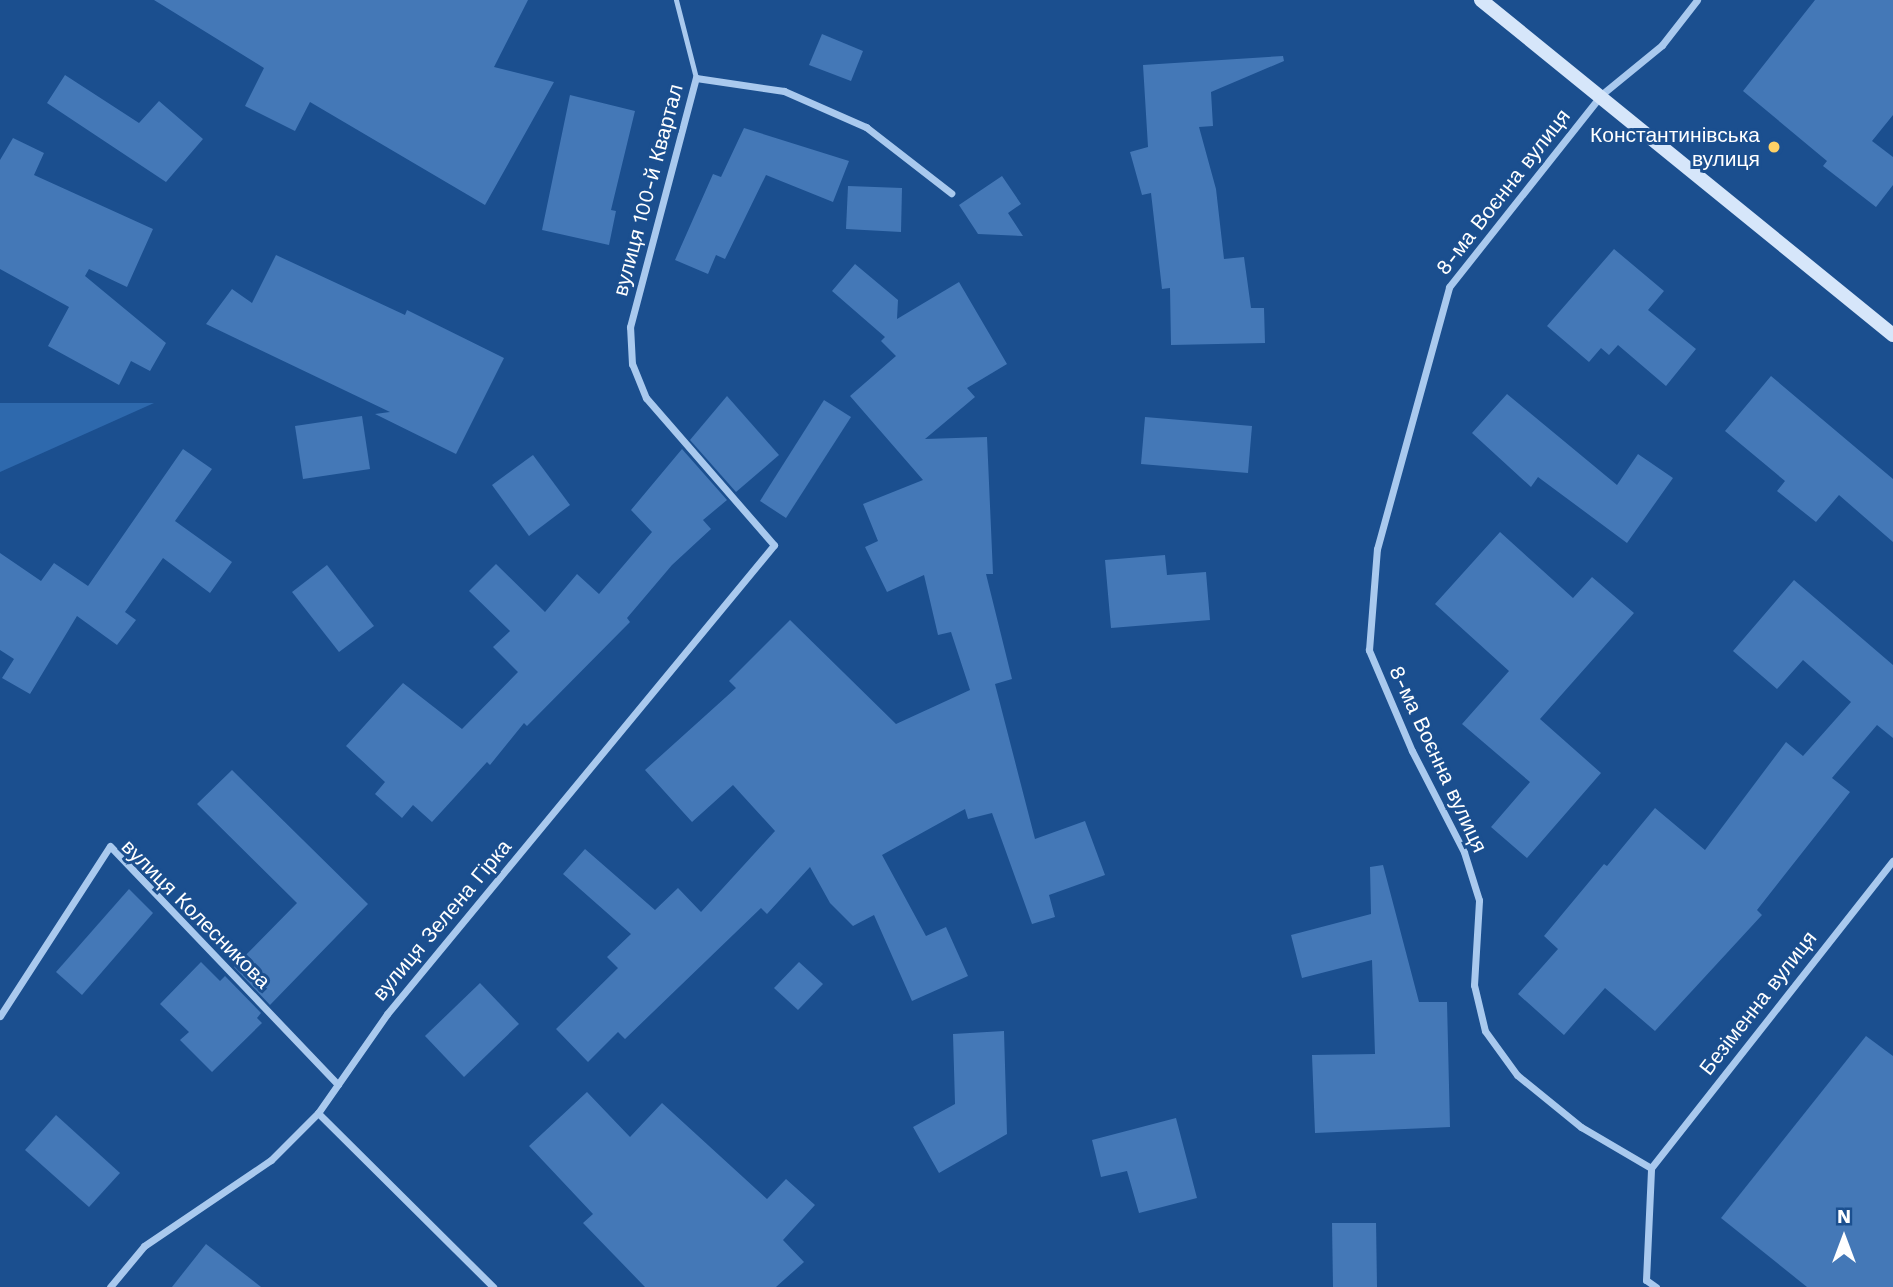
<!DOCTYPE html>
<html>
<head>
<meta charset="utf-8">
<style>
  body { margin:0 }
  #map { position:relative; width:1893px; height:1287px; overflow:hidden; background:#1b4f8f; font-family:"Work Sans",sans-serif }
  div>[style] { position:absolute }
  .green>* { inset:0; background:#2e69ad }
  .building>* { inset:0; background:#4478b7 }
  .lane>* { height:5px; margin:-2.5px; padding:0 2.5px; transform-origin:2.5px; border-radius:2.5px; background:#a9c9ee }
  .street>* { height:7px; margin:-3.5px; padding:0 3.5px; transform-origin:3.5px; border-radius:3.5px; background:#a9c9ee }
  .secondary>* { height:14px; margin:-7px; padding:0 7px; transform-origin:7px; border-radius:7px; background:#d6e6fa }
  .dots>* { width:19px; height:19px; translate:-50% -50%; box-sizing:border-box; border:4px solid #1b4f8f; border-radius:50% }
  span { translate:-50% -50%; white-space:nowrap; text-align:center; line-height:1.15; -webkit-text-stroke:6px #1b4f8f; paint-order:stroke }
  .poi-label { font-size:21px; color:#fff }
  .right { translate:-100% -50%; text-align:right }
  .street-label { font-size:21px; color:#fff }
  .north { position:absolute; left:1809px; top:1203px; width:70px; height:70px; -webkit-text-stroke:5px #1b4f8f; paint-order:stroke; rotate:0deg; font-size:19px; font-weight:700; line-height:28px; text-align:center; color:#fff }
  .north::after { content:''; display:block; margin:auto; width:24px; height:32px; background:#fff; clip-path:polygon(50% 0,100% 100%,50% 72%,0 100%) }
</style>
</head>
<body>
<div id="map">
  <div class="green">
    <div style="clip-path:polygon(0 403px,154px 403px,0 472px)"></div>
  </div>
  <div class="building">
    <div style="clip-path:polygon(154px 0,528px 0,494px 67px,554px 82px,485px 205px,310px 102px,295px 131px,245px 106px,264px 68px)"></div>
    <div style="clip-path:polygon(1815px 0,1893px 0,1893px 115px,1872px 141px,1893px 157px,1893px 185px,1876px 207px,1823px 166px,1827px 161px,1743px 91px)"></div>
    <div style="clip-path:polygon(822px 34px,863px 51px,851px 81px,809px 65px)"></div>
    <div style="clip-path:polygon(1283px 56px,1284px 61px,1211px 92px,1213px 126px,1199px 127px,1216px 189px,1224px 259px,1244px 257px,1251px 308px,1264px 308px,1265px 343px,1171px 345px,1170px 288px,1162px 289px,1151px 193px,1142px 195px,1130px 152px,1148px 147px,1143px 65px)"></div>
    <div style="clip-path:polygon(65px 75px,139px 123px,159px 101px,203px 139px,166px 182px,47px 103px)"></div>
    <div style="clip-path:polygon(570px 95px,635px 111px,611px 210px,616px 211px,609px 245px,542px 230px)"></div>
    <div style="clip-path:polygon(744px 128px,849px 161px,833px 202px,766px 175px,725px 259px,716px 255px,708px 274px,675px 260px,713px 174px,721px 177px)"></div>
    <div style="clip-path:polygon(13px 138px,44px 153px,34px 175px,153px 229px,127px 287px,89px 269px,85px 276px,166px 343px,150px 371px,131px 361px,119px 385px,48px 346px,69px 307px,0 269px,0 160px)"></div>
    <div style="clip-path:polygon(1002px 176px,1021px 204px,1008px 213px,1023px 236px,978px 234px,959px 205px)"></div>
    <div style="clip-path:polygon(848px 186px,902px 188px,901px 232px,846px 229px)"></div>
    <div style="clip-path:polygon(1614px 249px,1664px 291px,1648px 310px,1696px 349px,1666px 386px,1618px 345px,1609px 355px,1601px 348px,1589px 362px,1547px 326px)"></div>
    <div style="clip-path:polygon(276px 255px,405px 315px,407px 310px,504px 358px,456px 454px,375px 414px,390px 412px,206px 324px,232px 289px,252px 303px)"></div>
    <div style="clip-path:polygon(855px 264px,898px 300px,897px 319px,959px 282px,1007px 364px,967px 388px,975px 397px,925px 439px,987px 437px,993px 574px,986px 574px,1012px 679px,995px 684px,1035px 839px,1085px 821px,1105px 875px,1049px 895px,1055px 917px,1032px 924px,992px 813px,968px 819px,965px 809px,882px 855px,926px 936px,946px 927px,968px 976px,912px 1001px,874px 915px,853px 926px,830px 903px,810px 867px,767px 914px,761px 908px,625px 1039px,618px 1032px,588px 1062px,556px 1029px,618px 968px,607px 957px,631px 934px,563px 874px,585px 849px,655px 910px,678px 888px,701px 912px,775px 831px,733px 785px,692px 822px,645px 770px,736px 688px,729px 681px,790px 620px,896px 724px,970px 690px,951px 632px,938px 635px,924px 575px,887px 592px,865px 547px,878px 541px,863px 504px,923px 480px,850px 396px,896px 356px,881px 341px,885px 337px,832px 291px)"></div>
    <div style="clip-path:polygon(1771px 376px,1893px 479px,1893px 542px,1839px 495px,1816px 522px,1777px 491px,1785px 481px,1725px 431px)"></div>
    <div style="clip-path:polygon(1507px 394px,1617px 485px,1638px 454px,1673px 478px,1627px 543px,1538px 477px,1531px 487px,1472px 433px)"></div>
    <div style="clip-path:polygon(727px 396px,779px 455px,736px 492px,690px 440px)"></div>
    <div style="clip-path:polygon(824px 400px,851px 417px,786px 518px,760px 501px)"></div>
    <div style="clip-path:polygon(362px 416px,370px 469px,303px 479px,295px 426px)"></div>
    <div style="clip-path:polygon(1145px 417px,1252px 426px,1248px 473px,1141px 464px)"></div>
    <div style="clip-path:polygon(183px 449px,212px 469px,175px 521px,232px 562px,210px 593px,163px 558px,125px 612px,136px 620px,117px 645px,77px 616px,30px 694px,2px 678px,14px 659px,0 650px,0 553px,41px 581px,54px 563px,88px 586px)"></div>
    <div style="clip-path:polygon(682px 449px,727px 500px,703px 520px,711px 529px,672px 565px,627px 618px,630px 622px,527px 726px,524px 723px,490px 765px,487px 762px,432px 822px,413px 805px,402px 818px,375px 794px,385px 782px,346px 746px,403px 683px,462px 729px,518px 672px,493px 647px,510px 631px,469px 591px,496px 564px,545px 612px,577px 574px,599px 594px,652px 532px,631px 510px)"></div>
    <div style="clip-path:polygon(533px 455px,570px 505px,529px 536px,492px 485px)"></div>
    <div style="clip-path:polygon(1500px 532px,1573px 598px,1592px 577px,1634px 613px,1540px 719px,1601px 773px,1527px 858px,1491px 827px,1530px 782px,1462px 724px,1509px 671px,1435px 604px)"></div>
    <div style="clip-path:polygon(1165px 555px,1167px 575px,1206px 572px,1210px 620px,1111px 628px,1105px 560px)"></div>
    <div style="clip-path:polygon(327px 565px,374px 626px,339px 652px,292px 592px)"></div>
    <div style="clip-path:polygon(1794px 580px,1893px 665px,1893px 738px,1877px 725px,1832px 778px,1850px 792px,1757px 910px,1762px 915px,1655px 1031px,1605px 988px,1564px 1035px,1518px 994px,1558px 949px,1544px 936px,1604px 864px,1607px 866px,1655px 808px,1705px 850px,1786px 742px,1803px 756px,1851px 702px,1803px 660px,1777px 689px,1733px 651px)"></div>
    <div style="clip-path:polygon(232px 770px,368px 904px,270px 1005px,234px 967px,297px 903px,197px 804px)"></div>
    <div style="clip-path:polygon(1383px 865px,1419px 1002px,1447px 1002px,1450px 1127px,1315px 1133px,1312px 1055px,1375px 1054px,1372px 960px,1302px 978px,1291px 935px,1371px 914px,1370px 867px)"></div>
    <div style="clip-path:polygon(129px 889px,153px 913px,82px 995px,56px 972px)"></div>
    <div style="clip-path:polygon(201px 962px,220px 981px,225px 976px,261px 1013px,257px 1018px,262px 1023px,212px 1072px,180px 1040px,189px 1032px,160px 1004px)"></div>
    <div style="clip-path:polygon(799px 962px,823px 984px,798px 1010px,774px 988px)"></div>
    <div style="clip-path:polygon(480px 983px,519px 1024px,464px 1077px,425px 1036px)"></div>
    <div style="clip-path:polygon(1004px 1031px,1007px 1134px,939px 1173px,913px 1127px,955px 1104px,953px 1034px)"></div>
    <div style="clip-path:polygon(1866px 1036px,1893px 1056px,1893px 1287px,1807px 1287px,1721px 1218px)"></div>
    <div style="clip-path:polygon(587px 1092px,630px 1137px,662px 1103px,767px 1199px,786px 1179px,815px 1205px,783px 1240px,804px 1262px,776px 1287px,645px 1287px,583px 1223px,593px 1214px,529px 1146px)"></div>
    <div style="clip-path:polygon(56px 1115px,120px 1173px,89px 1207px,25px 1150px)"></div>
    <div style="clip-path:polygon(1176px 1118px,1197px 1198px,1139px 1213px,1127px 1171px,1101px 1177px,1092px 1140px)"></div>
    <div style="clip-path:polygon(1332px 1223px,1376px 1223px,1377px 1287px,1333px 1287px)"></div>
    <div style="clip-path:polygon(206px 1244px,261px 1287px,172px 1287px)"></div>
  </div>
  <div class="lane">
    <div style="left:676px;top:0;width:81px;rotate:75.6deg"></div>
  </div>
  <div class="street">
    <div style="left:0;top:1016px;width:202px;rotate:-57.1deg"></div>
    <div style="left:110px;top:846px;width:330px;rotate:46.3deg"></div>
    <div style="left:318px;top:1113px;width:247px;rotate:44.8deg"></div>
    <div style="left:1651px;top:1168px;width:391px;rotate:-51.8deg"></div>
    <div style="left:110px;top:1287px;width:53px;rotate:-50.3deg"></div>
    <div style="left:144px;top:1246px;width:153px;rotate:-34.1deg"></div>
    <div style="left:271px;top:1160px;width:66px;rotate:-45deg"></div>
    <div style="left:318px;top:1113px;width:121px;rotate:-55.1deg"></div>
    <div style="left:387px;top:1014px;width:608px;rotate:-50.47deg"></div>
    <div style="left:774px;top:545px;width:195px;rotate:-131deg"></div>
    <div style="left:646px;top:398px;width:37px;rotate:-112deg"></div>
    <div style="left:632px;top:364px;width:37px;rotate:-93deg"></div>
    <div style="left:630px;top:327px;width:258px;rotate:-75.2deg"></div>
    <div style="left:696px;top:78px;width:89px;rotate:8.4deg"></div>
    <div style="left:784px;top:91px;width:90px;rotate:23.7deg"></div>
    <div style="left:866px;top:127px;width:108px;rotate:37.8deg"></div>
    <div style="left:1656px;top:1287px;width:12px;rotate:-145deg"></div>
    <div style="left:1646px;top:1280px;width:112px;rotate:-87.4deg"></div>
    <div style="left:1651px;top:1168px;width:81px;rotate:-149.6deg"></div>
    <div style="left:1581px;top:1127px;width:82px;rotate:-140.9deg"></div>
    <div style="left:1517px;top:1075px;width:54px;rotate:-126deg"></div>
    <div style="left:1485px;top:1031px;width:47px;rotate:-103.4deg"></div>
    <div style="left:1474px;top:985px;width:85px;rotate:-86.6deg"></div>
    <div style="left:1479px;top:900px;width:50px;rotate:-107.4deg"></div>
    <div style="left:1464px;top:852px;width:114px;rotate:-117.2deg"></div>
    <div style="left:1412px;top:751px;width:110px;rotate:-113.1deg"></div>
    <div style="left:1369px;top:650px;width:101px;rotate:-85.5deg"></div>
    <div style="left:1377px;top:549px;width:272px;rotate:-74.6deg"></div>
    <div style="left:1449px;top:287px;width:245px;rotate:-51.6deg"></div>
    <div style="left:1601px;top:95px;width:79px;rotate:-39.3deg"></div>
    <div style="left:1662px;top:45px;width:57px;rotate:-52.1deg"></div>
  </div>
  <div class="secondary">
    <div style="left:1481px;top:0;width:531px;rotate:39.11deg"></div>
  </div>
  <div class="dots">
    <div style="left:1774px;top:147px;background:#ffd166"></div>
  </div>
  <div class="poi-label">
    <span class="right" style="left:1760px;top:147px">Константинівська<br>вулиця</span>
  </div>
  <div class="street-label">
    <span style="left:648px;top:190px;rotate:-75deg">вулиця 100-й Квартал</span>
    <span style="left:1503px;top:192px;rotate:-52deg">8-ма Воєнна вулиця</span>
    <span style="left:1438px;top:759px;rotate:65deg">8-ма Воєнна вулиця</span>
    <span style="left:196px;top:914px;rotate:45deg">вулиця Колесникова</span>
    <span style="left:442px;top:920px;rotate:-50deg">вулиця Зелена Гірка</span>
    <span style="left:1758px;top:1003px;rotate:-52deg">Безіменна вулиця</span>
  </div>
  <div class="north">N</div>
</div>
</body>
</html>
